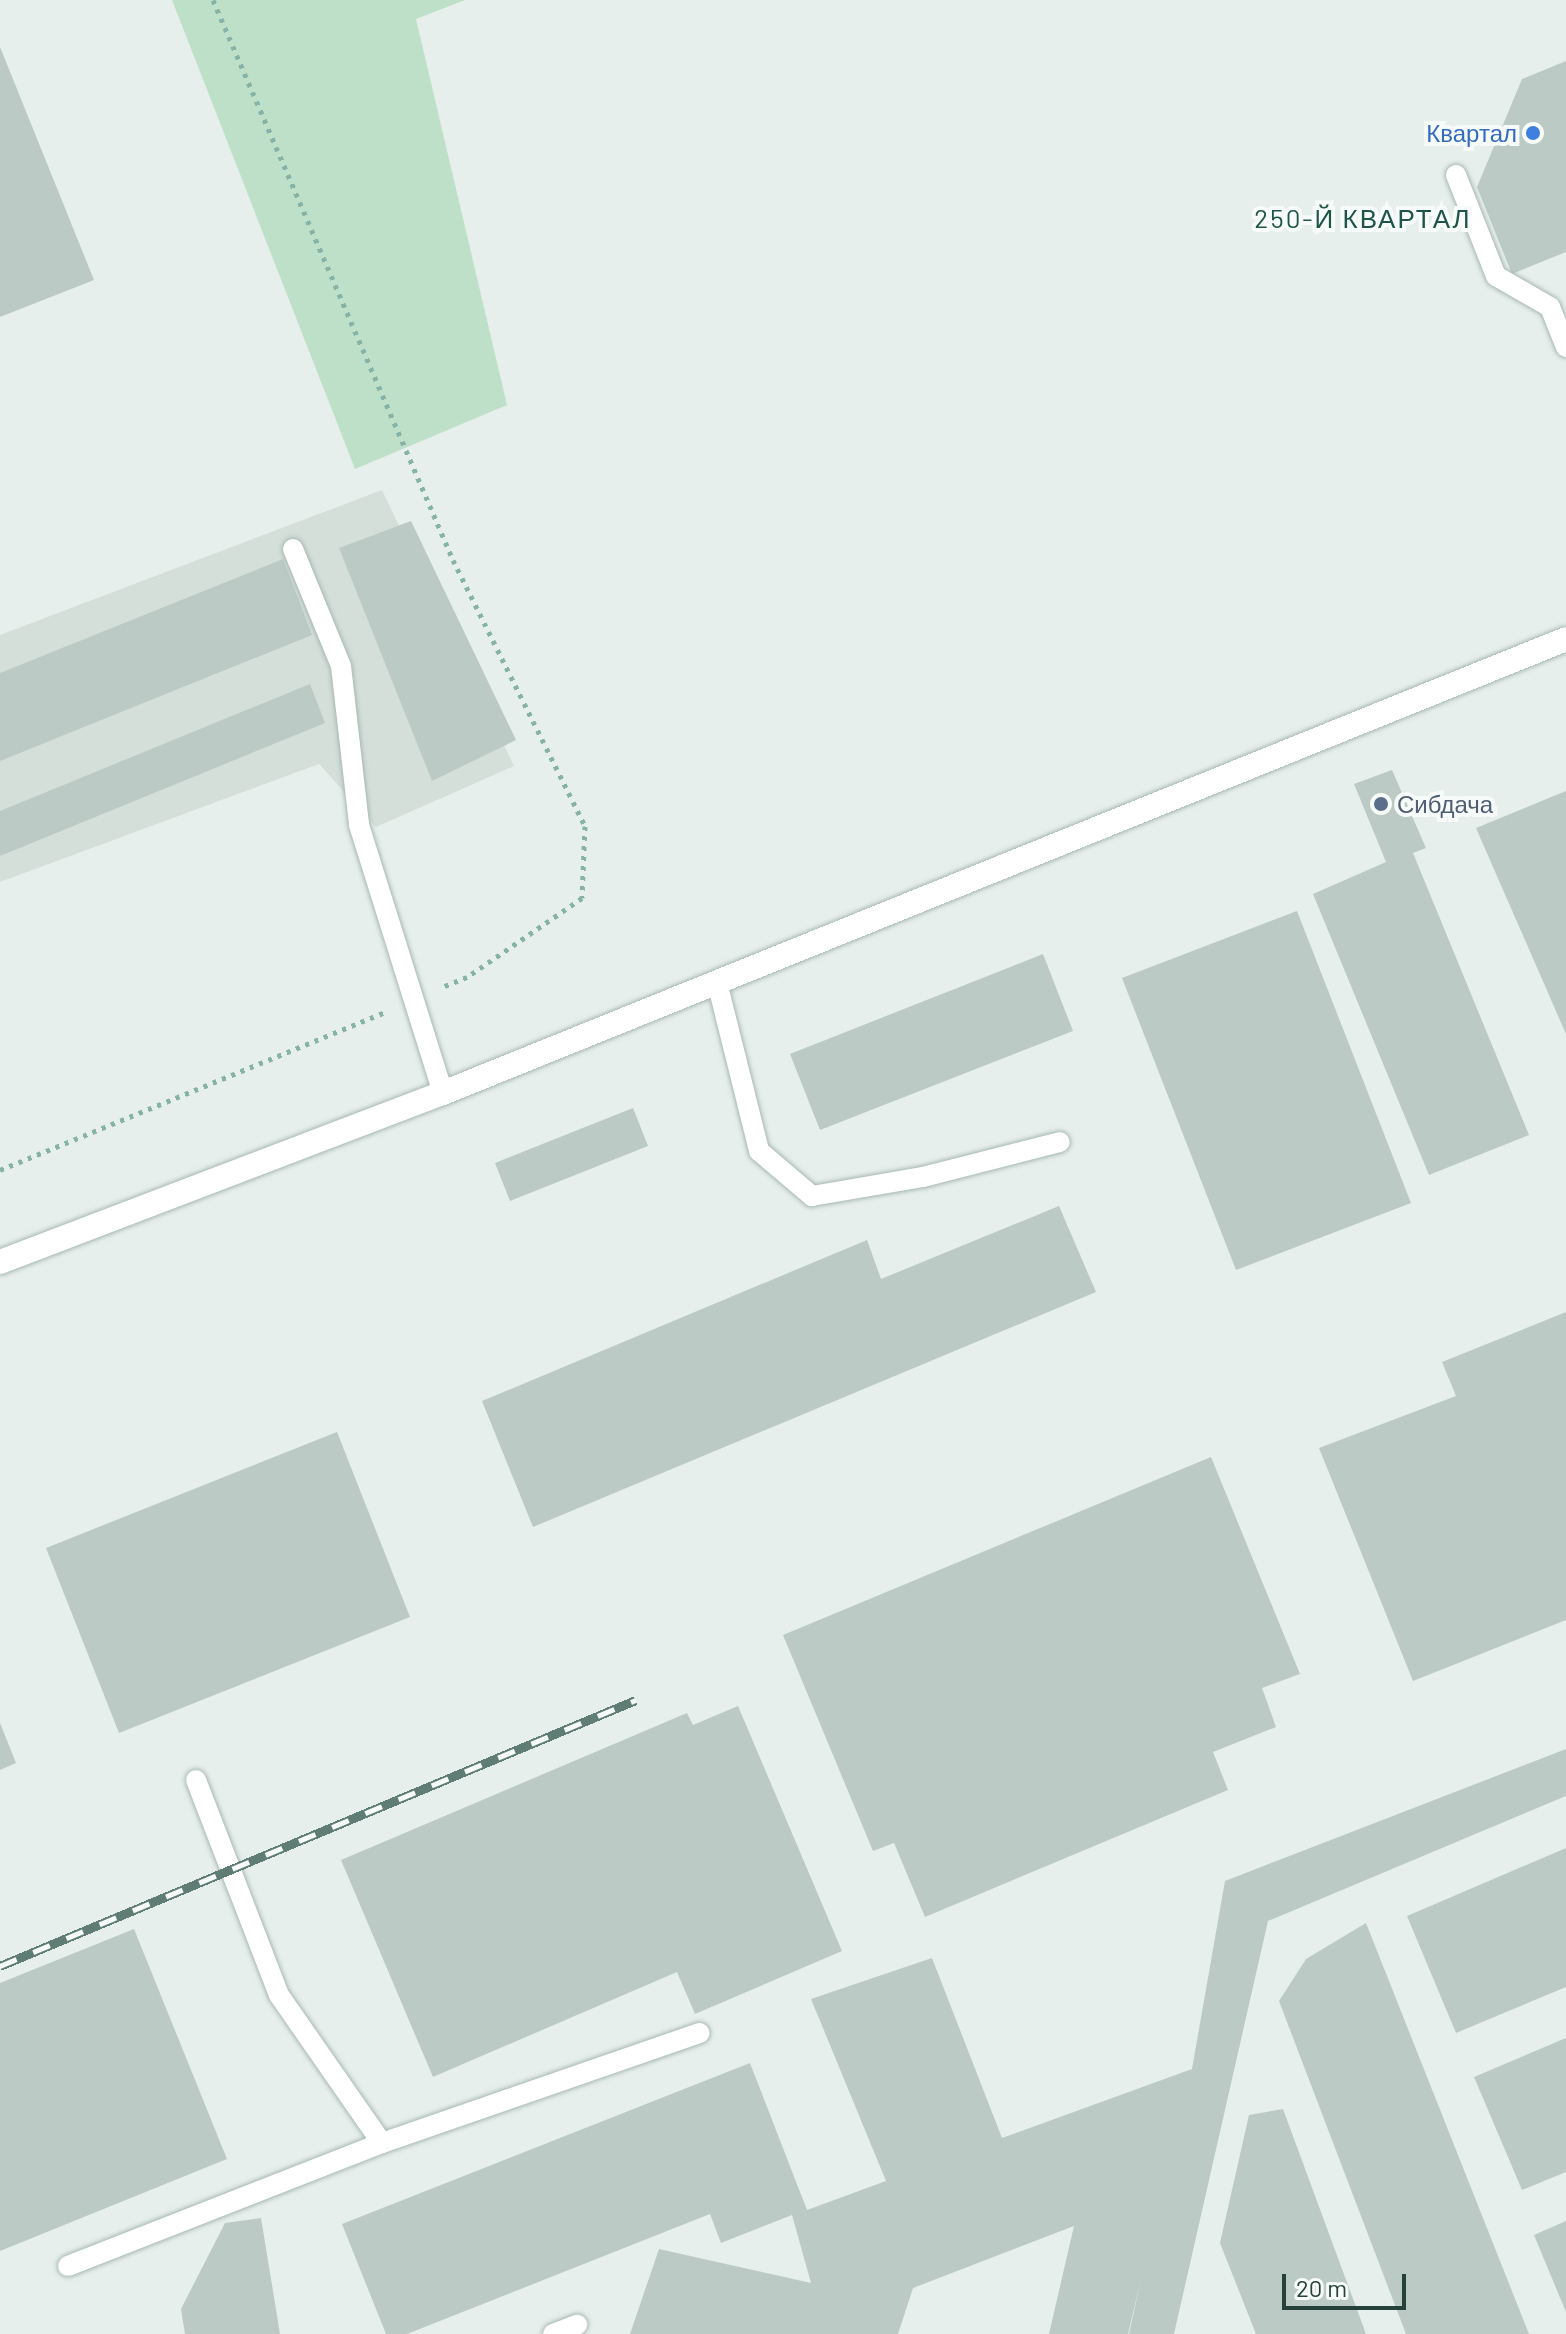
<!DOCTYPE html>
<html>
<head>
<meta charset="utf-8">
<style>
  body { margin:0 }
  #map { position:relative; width:1566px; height:2334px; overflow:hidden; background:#e6efeb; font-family:Barlow,sans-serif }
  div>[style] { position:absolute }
  .built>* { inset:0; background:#d4dfda }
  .green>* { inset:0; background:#bfe0c8 }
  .building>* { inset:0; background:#bbcac4 }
  .path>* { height:5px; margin-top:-2.5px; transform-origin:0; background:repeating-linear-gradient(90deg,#86b3a5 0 4px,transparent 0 10px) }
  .roads { filter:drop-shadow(0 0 2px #a8b8b2) drop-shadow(0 0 2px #a8b8b2) }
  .lane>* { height:20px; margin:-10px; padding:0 10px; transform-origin:10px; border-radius:10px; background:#fff }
  .street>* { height:24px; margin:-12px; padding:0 12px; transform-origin:12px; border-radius:12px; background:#fff }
  .rail>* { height:9px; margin-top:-4.5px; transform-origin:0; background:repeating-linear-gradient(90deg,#f7fbf9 0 18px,#5f7d75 0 36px); box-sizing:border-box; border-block:2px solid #5f7d75 }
  .dots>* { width:22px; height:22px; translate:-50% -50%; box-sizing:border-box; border:4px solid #f7fbf9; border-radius:50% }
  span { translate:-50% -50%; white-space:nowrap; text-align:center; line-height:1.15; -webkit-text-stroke:8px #f7fbf9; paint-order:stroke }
  .shop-label { font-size:24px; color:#366cbe }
  .right { translate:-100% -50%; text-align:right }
  .service-label { font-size:24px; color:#4e5e75 }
  .left { translate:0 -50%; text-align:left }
  .neighbourhood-label { font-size:26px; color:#1f5548; letter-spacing:2px }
  .scale { position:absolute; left:1282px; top:2274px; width:124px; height:36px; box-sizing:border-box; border:4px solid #24423a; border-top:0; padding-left:10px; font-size:24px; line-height:28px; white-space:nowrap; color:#24423a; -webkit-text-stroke:6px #f7fbf9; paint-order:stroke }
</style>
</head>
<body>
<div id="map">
  <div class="built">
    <div style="clip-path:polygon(382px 490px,514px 766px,376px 827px,319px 764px,0 882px,0 635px)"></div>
  </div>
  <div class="green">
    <div style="clip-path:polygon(172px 0,465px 0,416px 19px,507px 405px,355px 469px)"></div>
  </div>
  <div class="building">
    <div style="clip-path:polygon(0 47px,94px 280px,0 317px)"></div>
    <div style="clip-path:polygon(1566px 61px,1566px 252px,1512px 274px,1477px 187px,1522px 79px)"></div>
    <div style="clip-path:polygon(411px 521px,516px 740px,432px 781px,339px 548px)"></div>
    <div style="clip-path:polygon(283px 559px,312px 635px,0 761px,0 673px)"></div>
    <div style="clip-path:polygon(310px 684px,325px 723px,0 856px,0 811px)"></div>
    <div style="clip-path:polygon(1392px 770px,1426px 848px,1413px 853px,1529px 1135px,1429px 1175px,1313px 894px,1386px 862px,1354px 784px)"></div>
    <div style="clip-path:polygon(1566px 791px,1566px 1034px,1476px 828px)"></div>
    <div style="clip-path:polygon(1297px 911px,1411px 1203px,1236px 1270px,1122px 978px)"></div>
    <div style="clip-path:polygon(1043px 954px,1073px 1031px,820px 1130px,790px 1054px)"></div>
    <div style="clip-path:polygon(633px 1108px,648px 1146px,510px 1201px,495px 1163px)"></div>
    <div style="clip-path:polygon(1059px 1206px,1096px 1292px,533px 1527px,482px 1401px,867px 1240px,881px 1279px)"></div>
    <div style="clip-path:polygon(1566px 1312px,1566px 1620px,1413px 1681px,1319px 1448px,1456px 1396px,1442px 1362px)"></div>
    <div style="clip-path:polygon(337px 1432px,410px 1617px,119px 1733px,46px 1548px)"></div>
    <div style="clip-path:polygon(1211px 1457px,1300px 1674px,1262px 1688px,1276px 1727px,1213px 1752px,1228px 1790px,925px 1917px,894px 1843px,873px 1851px,783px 1635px)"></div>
    <div style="clip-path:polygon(738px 1706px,842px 1951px,695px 2014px,677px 1972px,433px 2077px,341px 1860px,687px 1713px,693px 1725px)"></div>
    <div style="clip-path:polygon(0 1723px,16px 1763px,0 1770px)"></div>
    <div style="clip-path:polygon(1566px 1749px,1566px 1796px,1268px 1921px,1174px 2334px,1129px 2334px,1141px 2279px,1128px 2334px,1049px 2334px,1074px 2226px,913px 2288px,898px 2334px,630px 2334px,659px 2249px,811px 2283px,792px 2215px,721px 2243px,710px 2214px,407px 2334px,386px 2334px,342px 2224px,750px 2063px,807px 2210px,886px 2181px,811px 1999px,932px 1958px,1002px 2138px,1192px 2069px,1225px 1881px)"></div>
    <div style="clip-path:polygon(1566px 1848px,1566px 1987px,1456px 2033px,1407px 1916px)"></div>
    <div style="clip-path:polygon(1366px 1923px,1529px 2334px,1406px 2334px,1279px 2001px,1306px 1959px)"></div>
    <div style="clip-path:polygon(134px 1929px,227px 2159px,0 2251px,0 1983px)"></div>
    <div style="clip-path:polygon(1566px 2038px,1566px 2172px,1522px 2190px,1474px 2077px)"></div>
    <div style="clip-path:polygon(1283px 2109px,1366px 2334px,1256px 2334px,1220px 2243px,1249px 2115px)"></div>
    <div style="clip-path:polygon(261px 2218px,280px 2334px,185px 2334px,181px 2309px,225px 2223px)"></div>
    <div style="clip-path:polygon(1566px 2221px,1566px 2312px,1534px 2235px)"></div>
  </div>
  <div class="path">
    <div style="left:213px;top:0;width:609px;rotate:66.8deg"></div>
    <div style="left:453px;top:560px;width:297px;rotate:63.6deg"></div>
    <div style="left:585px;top:826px;width:72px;rotate:92.4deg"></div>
    <div style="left:582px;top:898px;width:140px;rotate:145.5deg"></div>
    <div style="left:467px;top:977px;width:29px;rotate:158deg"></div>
    <div style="left:0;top:1170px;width:418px;rotate:-22.3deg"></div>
  </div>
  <div class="roads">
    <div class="lane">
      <div style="left:1456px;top:175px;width:109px;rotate:68.4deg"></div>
      <div style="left:1496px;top:276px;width:62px;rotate:29.9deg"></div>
      <div style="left:1550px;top:307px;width:43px;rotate:68.2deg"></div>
      <div style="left:293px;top:549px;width:126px;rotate:67.7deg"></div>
      <div style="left:341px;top:666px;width:160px;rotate:83.5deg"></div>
      <div style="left:359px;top:825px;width:281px;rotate:72.6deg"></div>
      <div style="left:717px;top:982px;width:174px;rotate:76deg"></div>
      <div style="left:759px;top:1151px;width:70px;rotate:40.3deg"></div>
      <div style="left:812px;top:1196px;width:113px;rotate:-9.7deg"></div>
      <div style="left:923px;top:1177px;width:141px;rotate:-14.3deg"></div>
      <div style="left:196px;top:1780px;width:230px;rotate:68.9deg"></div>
      <div style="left:279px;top:1995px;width:180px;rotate:55.2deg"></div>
      <div style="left:382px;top:2143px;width:336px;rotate:-19.1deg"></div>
      <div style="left:68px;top:2266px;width:337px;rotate:-21.4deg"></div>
      <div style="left:553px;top:2334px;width:26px;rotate:-21deg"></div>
    </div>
    <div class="street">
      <div style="left:0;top:1262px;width:474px;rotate:-20.9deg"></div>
      <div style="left:443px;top:1093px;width:1211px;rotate:-22.01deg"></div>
    </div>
  </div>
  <div class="rail">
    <div style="left:0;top:1966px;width:689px;rotate:-22.7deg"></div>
  </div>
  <div class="dots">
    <div style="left:1533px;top:133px;background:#3f7fe0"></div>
    <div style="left:1381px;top:804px;background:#5c6f8a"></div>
  </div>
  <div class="shop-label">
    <span class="right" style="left:1517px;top:133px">Квартал</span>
  </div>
  <div class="service-label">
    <span class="left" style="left:1397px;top:804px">Сибдача</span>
  </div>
  <div class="neighbourhood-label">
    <span style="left:1363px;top:218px">250-Й КВАРТАЛ</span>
  </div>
  <div class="scale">20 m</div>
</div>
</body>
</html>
